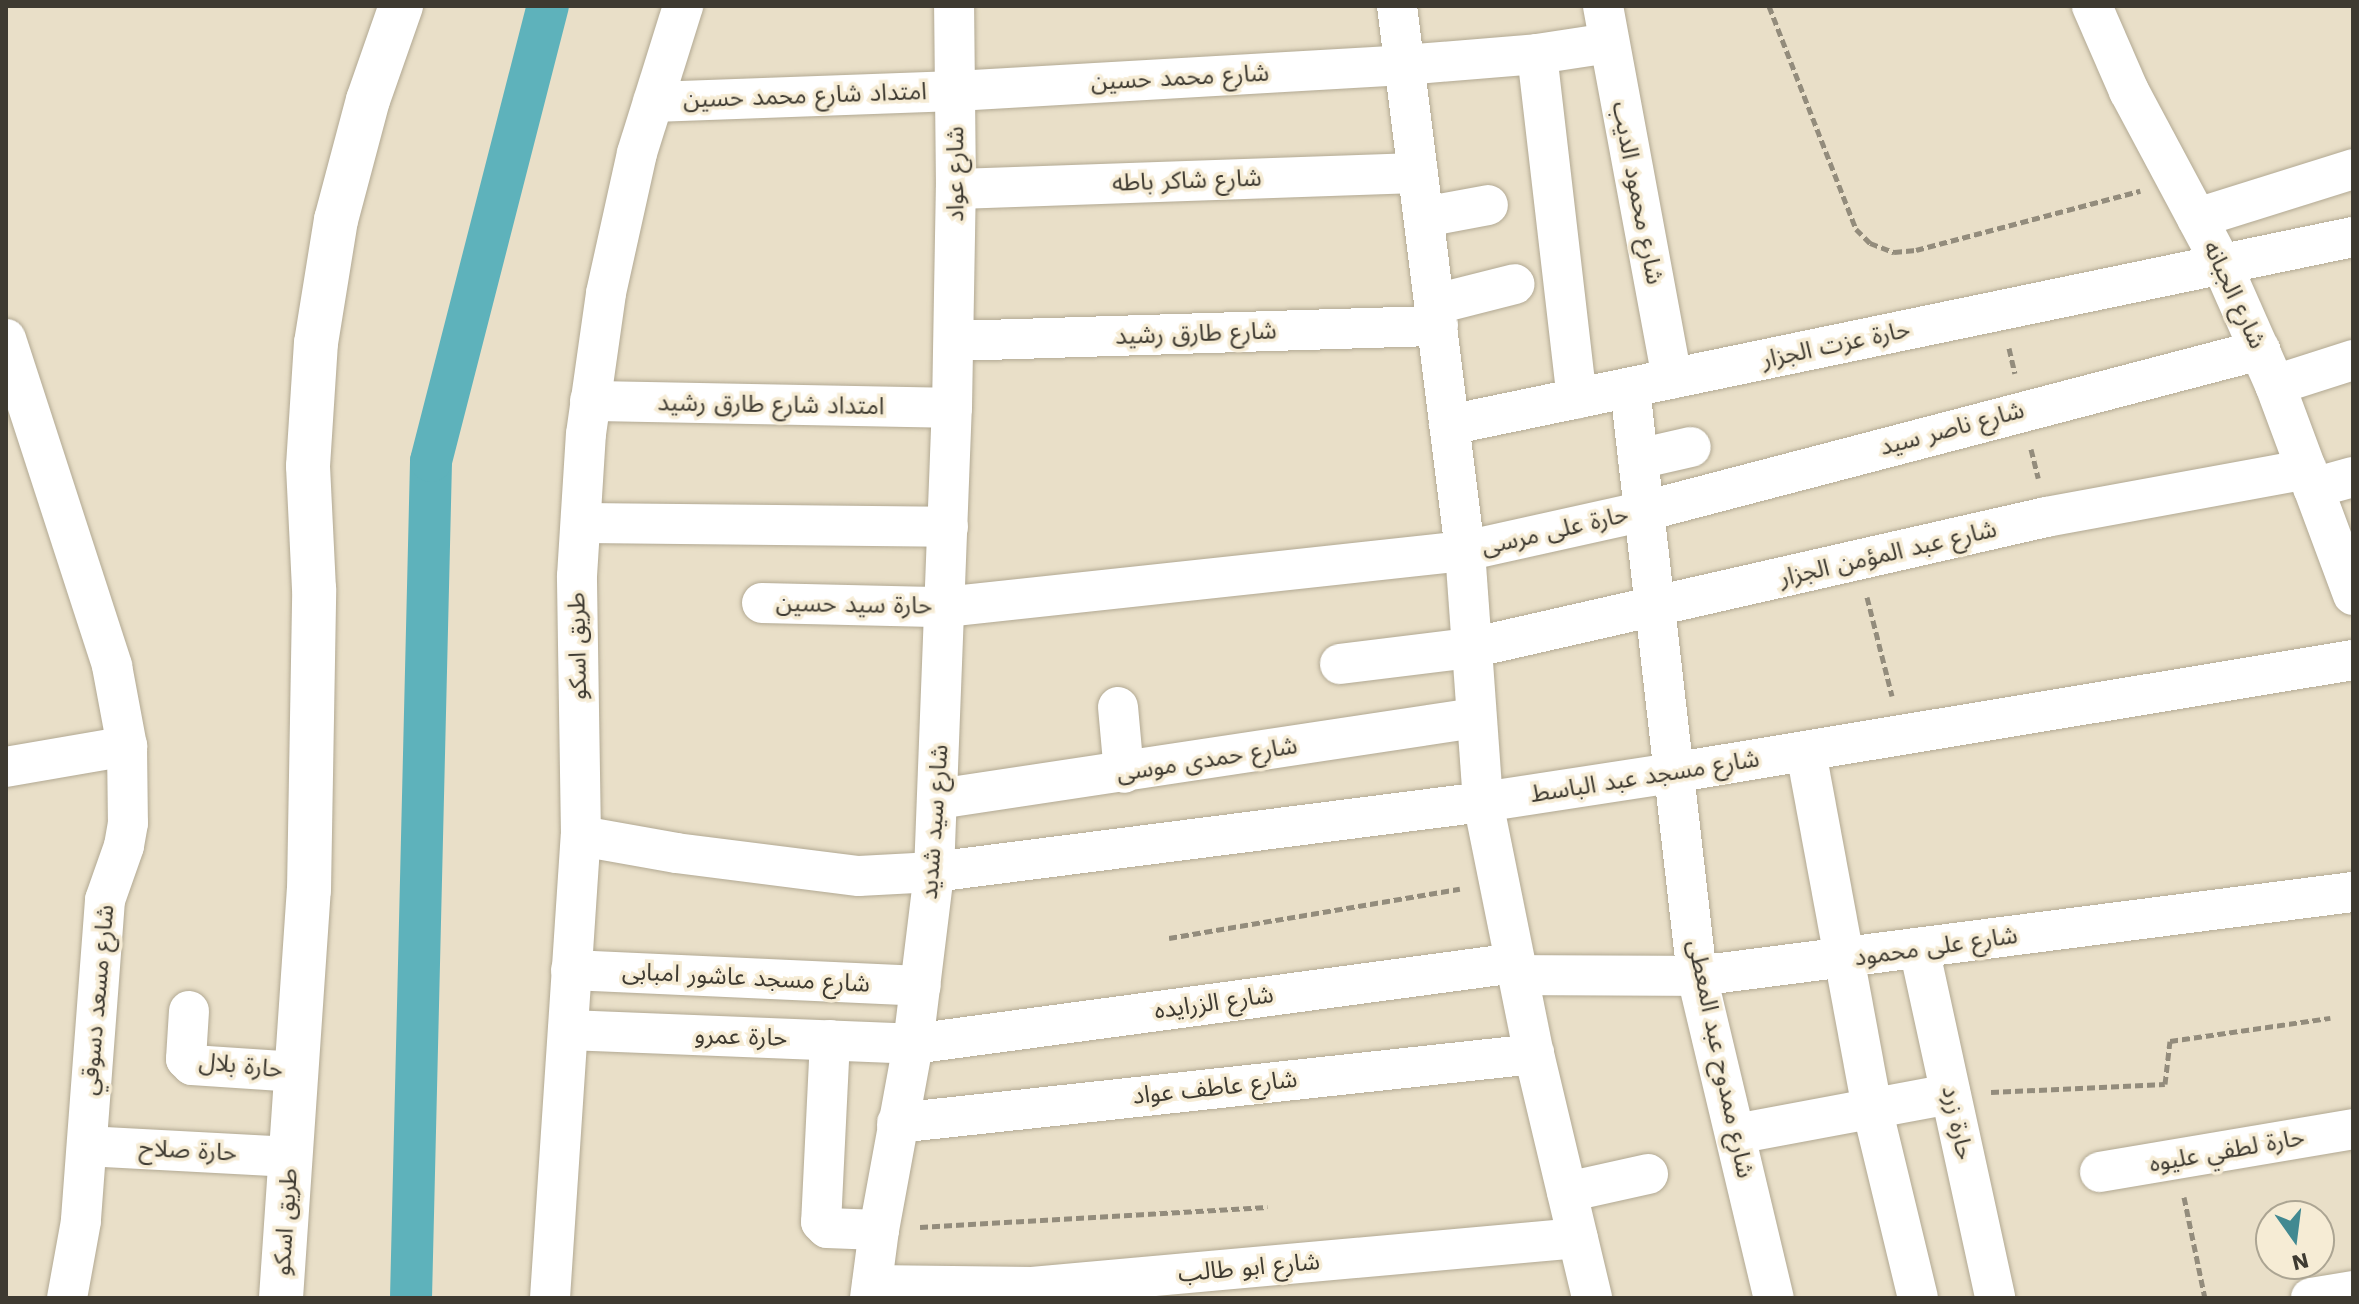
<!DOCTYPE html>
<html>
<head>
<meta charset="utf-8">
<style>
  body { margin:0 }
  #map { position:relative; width:2359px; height:1304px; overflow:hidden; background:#e9dfc8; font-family:"Work Sans","Noto Sans Arabic",sans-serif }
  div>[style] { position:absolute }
  .canal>* { height:42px; margin:-21px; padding:0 21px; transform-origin:21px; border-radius:21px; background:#5eb2bb }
  .path>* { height:5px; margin-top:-2.5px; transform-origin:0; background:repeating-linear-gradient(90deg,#938c7c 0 8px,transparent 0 12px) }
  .roads { filter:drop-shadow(0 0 2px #b2a993) drop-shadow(0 0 2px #b2a993) }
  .minor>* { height:40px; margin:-20px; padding:0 20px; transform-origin:20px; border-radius:20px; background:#fff }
  .tertiary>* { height:44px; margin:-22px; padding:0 22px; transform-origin:22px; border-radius:22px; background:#fff }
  span { translate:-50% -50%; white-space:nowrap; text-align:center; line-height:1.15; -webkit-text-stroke:7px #f6ecd5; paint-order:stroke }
  .street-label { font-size:24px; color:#3e3a31 }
  .frame { position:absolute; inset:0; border:8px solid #3e3a31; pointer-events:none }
  .north { position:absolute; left:2255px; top:1200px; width:80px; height:80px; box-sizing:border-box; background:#f6ecd5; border:2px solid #aca593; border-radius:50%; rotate:166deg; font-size:22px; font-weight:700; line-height:32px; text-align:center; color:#3e3a31 }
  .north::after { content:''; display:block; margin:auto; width:28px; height:36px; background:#428991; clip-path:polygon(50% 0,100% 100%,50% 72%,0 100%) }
</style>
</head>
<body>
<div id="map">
  <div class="canal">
    <div style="left:411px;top:1298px;width:837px;rotate:-88.63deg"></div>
    <div style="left:431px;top:461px;width:470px;rotate:-75.6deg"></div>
  </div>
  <div class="path">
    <div style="left:1769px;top:6px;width:239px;rotate:68.7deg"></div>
    <div style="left:1856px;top:229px;width:20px;rotate:45deg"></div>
    <div style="left:1870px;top:243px;width:26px;rotate:21deg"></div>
    <div style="left:1894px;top:252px;width:22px;rotate:-5deg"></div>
    <div style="left:1916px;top:250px;width:232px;rotate:-14.8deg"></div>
    <div style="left:2009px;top:348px;width:26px;rotate:77deg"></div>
    <div style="left:2031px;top:449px;width:30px;rotate:76deg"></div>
    <div style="left:1867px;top:597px;width:102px;rotate:75.8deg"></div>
    <div style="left:1169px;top:938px;width:295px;rotate:-9.6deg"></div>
    <div style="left:1991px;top:1092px;width:174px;rotate:-2.6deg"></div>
    <div style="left:2165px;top:1084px;width:43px;rotate:-83.4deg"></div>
    <div style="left:2170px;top:1041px;width:162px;rotate:-8.2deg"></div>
    <div style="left:2184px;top:1197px;width:103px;rotate:78.3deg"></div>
    <div style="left:920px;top:1227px;width:348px;rotate:-3.3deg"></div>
  </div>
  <div class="roads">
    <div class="minor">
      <div style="left:1397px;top:6px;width:549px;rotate:82.89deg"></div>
      <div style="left:1465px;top:551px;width:252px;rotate:85.9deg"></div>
      <div style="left:1483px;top:802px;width:257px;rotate:78.6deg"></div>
      <div style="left:1534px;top:1054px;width:251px;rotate:76.6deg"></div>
      <div style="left:1603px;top:6px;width:379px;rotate:79.5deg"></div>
      <div style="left:2092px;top:6px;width:93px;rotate:66.5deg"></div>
      <div style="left:2129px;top:91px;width:197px;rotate:61.9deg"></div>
      <div style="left:2222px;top:265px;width:131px;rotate:66.2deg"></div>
      <div style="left:2275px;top:385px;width:224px;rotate:69.6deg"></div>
      <div style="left:1537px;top:54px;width:347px;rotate:83.4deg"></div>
      <div style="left:653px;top:102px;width:303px;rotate:-2.1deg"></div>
      <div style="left:956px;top:91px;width:449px;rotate:-3.3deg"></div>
      <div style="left:1404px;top:65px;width:133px;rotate:-4.7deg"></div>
      <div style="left:1537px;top:54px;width:73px;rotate:-8.7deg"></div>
      <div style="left:956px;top:189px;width:462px;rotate:-2deg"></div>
      <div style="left:1424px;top:217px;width:65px;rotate:-10.6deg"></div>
      <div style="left:2197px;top:218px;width:164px;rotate:-17.4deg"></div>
      <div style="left:1436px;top:304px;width:81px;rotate:-14.2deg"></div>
      <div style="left:6px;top:339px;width:344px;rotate:72deg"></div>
      <div style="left:112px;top:666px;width:81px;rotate:79.4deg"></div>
      <div style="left:127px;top:746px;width:77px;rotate:89.3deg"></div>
      <div style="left:128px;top:823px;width:23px;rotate:100deg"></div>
      <div style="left:124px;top:846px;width:57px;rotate:109.4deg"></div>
      <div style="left:105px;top:900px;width:322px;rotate:94.3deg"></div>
      <div style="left:81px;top:1221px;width:78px;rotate:100.3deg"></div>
      <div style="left:954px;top:341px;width:484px;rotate:-1.8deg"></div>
      <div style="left:2275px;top:385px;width:82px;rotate:-17.8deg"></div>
      <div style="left:1630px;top:388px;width:592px;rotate:83.5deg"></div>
      <div style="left:1697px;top:976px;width:331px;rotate:76.6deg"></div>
      <div style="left:590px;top:401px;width:362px;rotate:1.1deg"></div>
      <div style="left:1449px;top:425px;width:923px;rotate:-11.75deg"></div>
      <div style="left:1638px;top:459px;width:54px;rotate:-12.8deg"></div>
      <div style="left:2313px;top:488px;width:41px;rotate:-15.4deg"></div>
      <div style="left:581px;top:523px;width:367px;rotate:0.6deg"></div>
      <div style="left:762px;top:603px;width:183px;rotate:1.3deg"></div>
      <div style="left:945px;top:607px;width:523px;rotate:-6.15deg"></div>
      <div style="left:1465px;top:551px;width:184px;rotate:-12.5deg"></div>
      <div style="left:1645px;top:511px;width:636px;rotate:-14.67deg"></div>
      <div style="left:1340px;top:664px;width:132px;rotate:-7deg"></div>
      <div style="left:1471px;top:648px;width:590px;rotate:-12.83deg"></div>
      <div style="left:2046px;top:517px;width:265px;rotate:-10.4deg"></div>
      <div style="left:1118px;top:707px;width:66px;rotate:84.8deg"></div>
      <div style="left:1806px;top:752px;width:362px;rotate:79.5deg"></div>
      <div style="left:1872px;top:1108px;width:195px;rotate:76.4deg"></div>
      <div style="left:6px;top:767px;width:123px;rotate:-9.8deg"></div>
      <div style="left:938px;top:799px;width:543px;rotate:-8.58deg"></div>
      <div style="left:581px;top:836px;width:97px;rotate:10.1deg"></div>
      <div style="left:676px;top:853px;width:184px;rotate:7.2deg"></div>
      <div style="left:859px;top:876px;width:75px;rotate:-3.1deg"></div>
      <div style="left:934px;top:872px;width:553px;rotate:-7.27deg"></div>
      <div style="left:1483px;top:802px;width:191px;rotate:-8.7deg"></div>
      <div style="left:1672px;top:773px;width:690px;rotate:-9.42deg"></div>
      <div style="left:1919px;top:948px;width:358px;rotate:77.7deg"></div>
      <div style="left:571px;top:970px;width:350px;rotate:2.6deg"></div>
      <div style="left:1517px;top:975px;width:180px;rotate:0.3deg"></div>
      <div style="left:1697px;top:976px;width:661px;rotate:-7.3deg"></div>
      <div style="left:189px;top:1011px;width:48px;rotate:93.6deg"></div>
      <div style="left:186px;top:1059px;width:8px;rotate:45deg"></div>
      <div style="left:192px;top:1065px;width:105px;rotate:3.8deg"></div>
      <div style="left:568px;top:1030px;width:345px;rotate:2.3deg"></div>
      <div style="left:913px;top:1044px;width:607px;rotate:-7.66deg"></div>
      <div style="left:830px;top:1040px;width:182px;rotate:92.8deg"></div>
      <div style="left:821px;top:1222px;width:8px;rotate:45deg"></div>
      <div style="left:827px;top:1228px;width:52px;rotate:2.2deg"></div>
      <div style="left:897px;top:1123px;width:641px;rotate:-6.18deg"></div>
      <div style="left:1736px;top:1134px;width:218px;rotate:-10.6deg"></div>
      <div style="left:87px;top:1146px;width:203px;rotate:3.1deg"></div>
      <div style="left:2100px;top:1172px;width:257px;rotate:-9.6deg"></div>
      <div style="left:1567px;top:1192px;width:83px;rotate:-12.5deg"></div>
      <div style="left:872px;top:1285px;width:160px;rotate:0.7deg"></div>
      <div style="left:1032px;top:1287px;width:548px;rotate:-5.13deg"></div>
      <div style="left:550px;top:1298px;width:463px;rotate:-86.2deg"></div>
      <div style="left:581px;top:836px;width:260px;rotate:-90.9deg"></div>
      <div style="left:577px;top:576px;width:142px;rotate:-86.4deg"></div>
      <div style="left:586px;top:434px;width:142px;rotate:-81.9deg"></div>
      <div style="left:606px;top:293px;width:143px;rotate:-77.5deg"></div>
      <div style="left:637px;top:153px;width:154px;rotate:-72.6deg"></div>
      <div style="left:870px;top:1298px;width:69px;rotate:-82.5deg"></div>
      <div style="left:879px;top:1230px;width:189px;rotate:-79.6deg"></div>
      <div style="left:913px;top:1044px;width:173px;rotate:-83deg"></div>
      <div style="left:934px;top:872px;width:464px;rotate:-87.8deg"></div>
      <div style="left:952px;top:408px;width:219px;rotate:-89deg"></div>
      <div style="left:956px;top:189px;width:183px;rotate:-90.6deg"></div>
      <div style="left:2311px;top:1298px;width:43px;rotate:-9.5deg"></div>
    </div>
    <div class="tertiary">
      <div style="left:281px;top:1298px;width:409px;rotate:-86.1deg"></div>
      <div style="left:309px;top:890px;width:301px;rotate:-89deg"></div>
      <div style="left:314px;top:589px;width:123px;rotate:-92.8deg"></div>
      <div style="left:308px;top:466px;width:123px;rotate:-86.3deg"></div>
      <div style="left:316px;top:343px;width:125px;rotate:-80.8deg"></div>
      <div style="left:336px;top:220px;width:124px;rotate:-75.1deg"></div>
      <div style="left:368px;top:100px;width:100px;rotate:-70.7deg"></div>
    </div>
  </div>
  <div class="street-label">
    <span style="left:1180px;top:78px;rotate:-3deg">شارع محمد حسين</span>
    <span style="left:805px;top:96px;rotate:-2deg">امتداد شارع محمد حسين</span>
    <span style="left:956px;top:174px;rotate:-90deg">شارع عواد</span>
    <span style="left:1187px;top:181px;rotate:-2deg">شارع شاكر باطه</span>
    <span style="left:1637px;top:193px;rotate:79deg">شارع محمود الديب</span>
    <span style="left:2234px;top:295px;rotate:65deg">شارع الجبانه</span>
    <span style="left:1196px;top:334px;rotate:-2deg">شارع طارق رشيد</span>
    <span style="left:1836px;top:345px;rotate:-12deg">حارة عزت الجزار</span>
    <span style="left:771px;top:405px;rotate:1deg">امتداد شارع طارق رشيد</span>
    <span style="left:1952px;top:429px;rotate:-15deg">شارع ناصر سيد</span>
    <span style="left:1555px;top:531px;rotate:-13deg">حارة على مرسى</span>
    <span style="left:1888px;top:554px;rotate:-13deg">شارع عبد المؤمن الجزار</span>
    <span style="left:854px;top:605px;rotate:1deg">حارة سيد حسين</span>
    <span style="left:578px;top:646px;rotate:-91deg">طريق اسكو</span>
    <span style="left:1207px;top:760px;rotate:-9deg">شارع حمدى موسى</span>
    <span style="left:1645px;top:777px;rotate:-9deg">شارع مسجد عبد الباسط</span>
    <span style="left:935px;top:822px;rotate:-86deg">شارع سيد شديد</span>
    <span style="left:1936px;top:947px;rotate:-8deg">شارع على محمود</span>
    <span style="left:746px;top:978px;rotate:3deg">شارع مسجد عاشور امبابى</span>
    <span style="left:98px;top:1000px;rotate:-85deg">شارع مسعد دسوقي</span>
    <span style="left:1214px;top:1003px;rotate:-8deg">شارع الزرايده</span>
    <span style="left:741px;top:1037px;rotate:2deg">حارة عمرو</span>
    <span style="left:1720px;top:1059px;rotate:78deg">شارع ممدوح عبد المعطى</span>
    <span style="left:241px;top:1066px;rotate:6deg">حارة بلال</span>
    <span style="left:1215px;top:1088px;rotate:-6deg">شارع عاطف عواد</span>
    <span style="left:1957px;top:1123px;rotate:78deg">حارة زرد</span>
    <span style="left:188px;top:1151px;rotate:3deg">حارة صلاح</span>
    <span style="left:2227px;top:1151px;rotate:-10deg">حارة لطفي عليوه</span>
    <span style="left:286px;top:1222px;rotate:-86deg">طريق اسكو</span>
    <span style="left:1249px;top:1268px;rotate:-5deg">شارع ابو طالب</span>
  </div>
  <div class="frame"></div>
  <div class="north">N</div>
</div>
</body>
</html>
